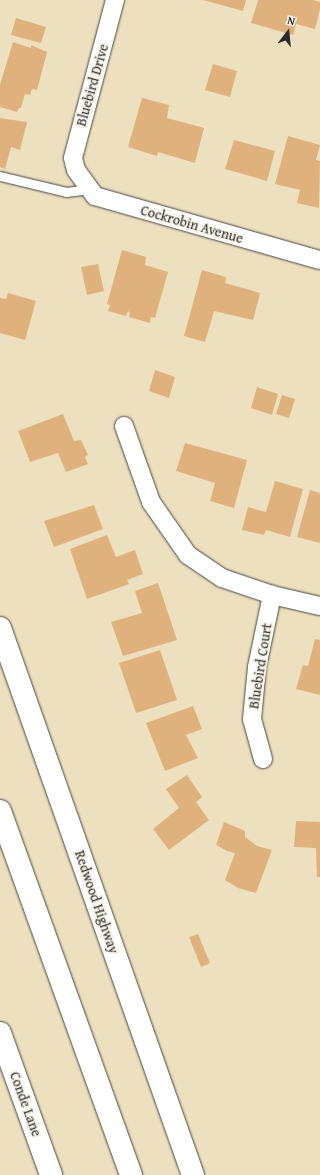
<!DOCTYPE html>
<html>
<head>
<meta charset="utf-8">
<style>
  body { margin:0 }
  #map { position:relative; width:320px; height:1175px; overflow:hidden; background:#ede0bf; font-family:"Gentium Book Plus",serif }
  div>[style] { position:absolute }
  .building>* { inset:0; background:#dfb27d }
  .roads { filter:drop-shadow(0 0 1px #484641) drop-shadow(0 0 1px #484641) }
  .lane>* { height:9px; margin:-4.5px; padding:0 4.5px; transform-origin:4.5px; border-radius:4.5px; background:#fff }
  .street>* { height:18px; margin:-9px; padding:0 9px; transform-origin:9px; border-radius:9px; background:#fff }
  .secondary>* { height:22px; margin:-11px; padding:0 11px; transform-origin:11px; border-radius:11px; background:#fff }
  .highway>* { height:22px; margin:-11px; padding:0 11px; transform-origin:11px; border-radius:11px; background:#fff }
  span { translate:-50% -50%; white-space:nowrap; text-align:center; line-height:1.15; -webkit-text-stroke:4px #f7f3e8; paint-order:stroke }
  .street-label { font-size:14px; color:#2b2b2b }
  .north { position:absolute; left:268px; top:12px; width:40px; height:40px; -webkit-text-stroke:3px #f7f3e8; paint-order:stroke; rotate:16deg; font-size:11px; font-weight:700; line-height:16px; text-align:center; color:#2b2b2b }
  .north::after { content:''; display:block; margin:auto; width:14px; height:18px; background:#2b2b2b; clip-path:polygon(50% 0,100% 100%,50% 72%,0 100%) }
</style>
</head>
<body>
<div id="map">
  <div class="building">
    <div style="clip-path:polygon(203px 0,246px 0,243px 11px)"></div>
    <div style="clip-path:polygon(258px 0,313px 0,320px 2px,320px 9px,315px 29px,296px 24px,293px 35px,251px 23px)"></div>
    <div style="clip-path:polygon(16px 18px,46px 27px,41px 43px,11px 35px)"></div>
    <div style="clip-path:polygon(13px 42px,31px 48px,31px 45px,47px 52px,37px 90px,32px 89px,30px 95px,25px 94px,21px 108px,19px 108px,17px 112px,0 107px,0 85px)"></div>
    <div style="clip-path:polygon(213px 64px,237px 71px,230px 97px,205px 90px)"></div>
    <div style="clip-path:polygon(142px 98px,169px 105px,167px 118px,204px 128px,195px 163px,158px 152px,157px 156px,128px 147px)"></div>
    <div style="clip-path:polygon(0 118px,27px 122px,20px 150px,11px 147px,5px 169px,0 167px)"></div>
    <div style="clip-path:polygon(288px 136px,320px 145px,316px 160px,320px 161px,319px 208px,297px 203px,300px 190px,275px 184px)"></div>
    <div style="clip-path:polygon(234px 140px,275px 151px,267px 181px,225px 169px)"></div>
    <div style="clip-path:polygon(122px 250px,146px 257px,145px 265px,168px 272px,155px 318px,151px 317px,150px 323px,129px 317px,130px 313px,128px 311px,126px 316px,108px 311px,110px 305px,107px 304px)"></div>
    <div style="clip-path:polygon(98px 264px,104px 291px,87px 295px,81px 267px)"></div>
    <div style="clip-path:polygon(202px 270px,226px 277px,225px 283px,260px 293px,253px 320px,214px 311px,205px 342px,184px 336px)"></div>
    <div style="clip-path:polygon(8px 293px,36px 301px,25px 340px,0 333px,0 298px,6px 299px)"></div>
    <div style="clip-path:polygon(155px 370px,175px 377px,169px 398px,149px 391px)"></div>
    <div style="clip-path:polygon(257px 387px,278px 394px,272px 415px,251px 408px)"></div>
    <div style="clip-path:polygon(282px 395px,295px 399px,289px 418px,276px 414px)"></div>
    <div style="clip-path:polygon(63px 414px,74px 441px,81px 440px,88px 455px,85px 457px,88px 464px,66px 472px,58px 453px,30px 462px,18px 431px)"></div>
    <div style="clip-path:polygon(185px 443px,247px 460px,234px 508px,210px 501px,215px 483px,176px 471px)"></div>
    <div style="clip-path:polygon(275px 481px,303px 489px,290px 537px,266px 530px,264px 535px,242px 530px,248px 507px,266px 512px)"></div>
    <div style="clip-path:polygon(310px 490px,320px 493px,320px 543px,297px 537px)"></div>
    <div style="clip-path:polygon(94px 505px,103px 529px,54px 547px,44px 521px)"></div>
    <div style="clip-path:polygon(107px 535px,116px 557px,135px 550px,143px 574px,127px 580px,129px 584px,87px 599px,70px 549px)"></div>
    <div style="clip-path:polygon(158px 583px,177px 640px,123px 656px,111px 622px,142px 613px,135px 591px)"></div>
    <div style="clip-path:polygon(315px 639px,320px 640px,320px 695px,296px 689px,303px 665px,308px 666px)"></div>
    <div style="clip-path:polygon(160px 650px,177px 700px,136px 713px,119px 663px)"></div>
    <div style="clip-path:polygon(193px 706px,202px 729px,186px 735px,198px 758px,165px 771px,146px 723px)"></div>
    <div style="clip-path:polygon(187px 775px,202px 797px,196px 802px,209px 820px,169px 850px,153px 829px,179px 808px,166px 789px)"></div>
    <div style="clip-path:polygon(296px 821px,320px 822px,320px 877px,317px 877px,316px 848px,294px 847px)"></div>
    <div style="clip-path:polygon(224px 822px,245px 831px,245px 837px,257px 846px,272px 850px,256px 893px,238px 888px,225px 880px,235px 853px,227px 851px,216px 845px)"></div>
    <div style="clip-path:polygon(198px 934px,210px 963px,201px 967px,189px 937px)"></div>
  </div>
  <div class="roads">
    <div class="lane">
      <div style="left:0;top:176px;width:68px;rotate:13.6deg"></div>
      <div style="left:66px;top:192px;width:24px;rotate:-7deg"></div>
    </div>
    <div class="street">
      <div style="left:115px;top:0;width:163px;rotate:104.9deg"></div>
      <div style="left:73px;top:158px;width:12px;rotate:76deg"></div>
      <div style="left:76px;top:170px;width:32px;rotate:54deg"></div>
      <div style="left:95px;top:196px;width:234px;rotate:15.9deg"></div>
      <div style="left:124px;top:426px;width:81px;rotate:70.4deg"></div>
      <div style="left:151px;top:502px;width:65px;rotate:55.1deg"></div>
      <div style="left:188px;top:555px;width:41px;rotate:34.1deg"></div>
      <div style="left:222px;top:578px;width:53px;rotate:18.8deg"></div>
      <div style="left:272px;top:595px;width:49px;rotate:12.9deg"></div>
      <div style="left:263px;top:759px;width:41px;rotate:-105.4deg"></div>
      <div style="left:252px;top:719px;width:52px;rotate:-84.5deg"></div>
      <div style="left:257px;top:667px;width:74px;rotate:-78.2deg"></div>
    </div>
    <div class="secondary">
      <div style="left:0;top:1033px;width:151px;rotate:70.2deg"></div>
    </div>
    <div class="highway">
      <div style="left:0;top:628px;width:580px;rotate:70.57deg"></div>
      <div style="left:0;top:811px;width:387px;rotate:70.2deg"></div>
    </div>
  </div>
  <div class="street-label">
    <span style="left:92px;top:85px;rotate:-74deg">Bluebird Drive</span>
    <span style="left:192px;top:224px;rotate:16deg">Cockrobin Avenue</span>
    <span style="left:260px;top:666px;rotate:-81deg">Bluebird Court</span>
    <span style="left:97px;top:902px;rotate:71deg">Redwood Highway</span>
    <span style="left:26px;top:1104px;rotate:70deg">Conde Lane</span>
  </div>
  <div class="north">N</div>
</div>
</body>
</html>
